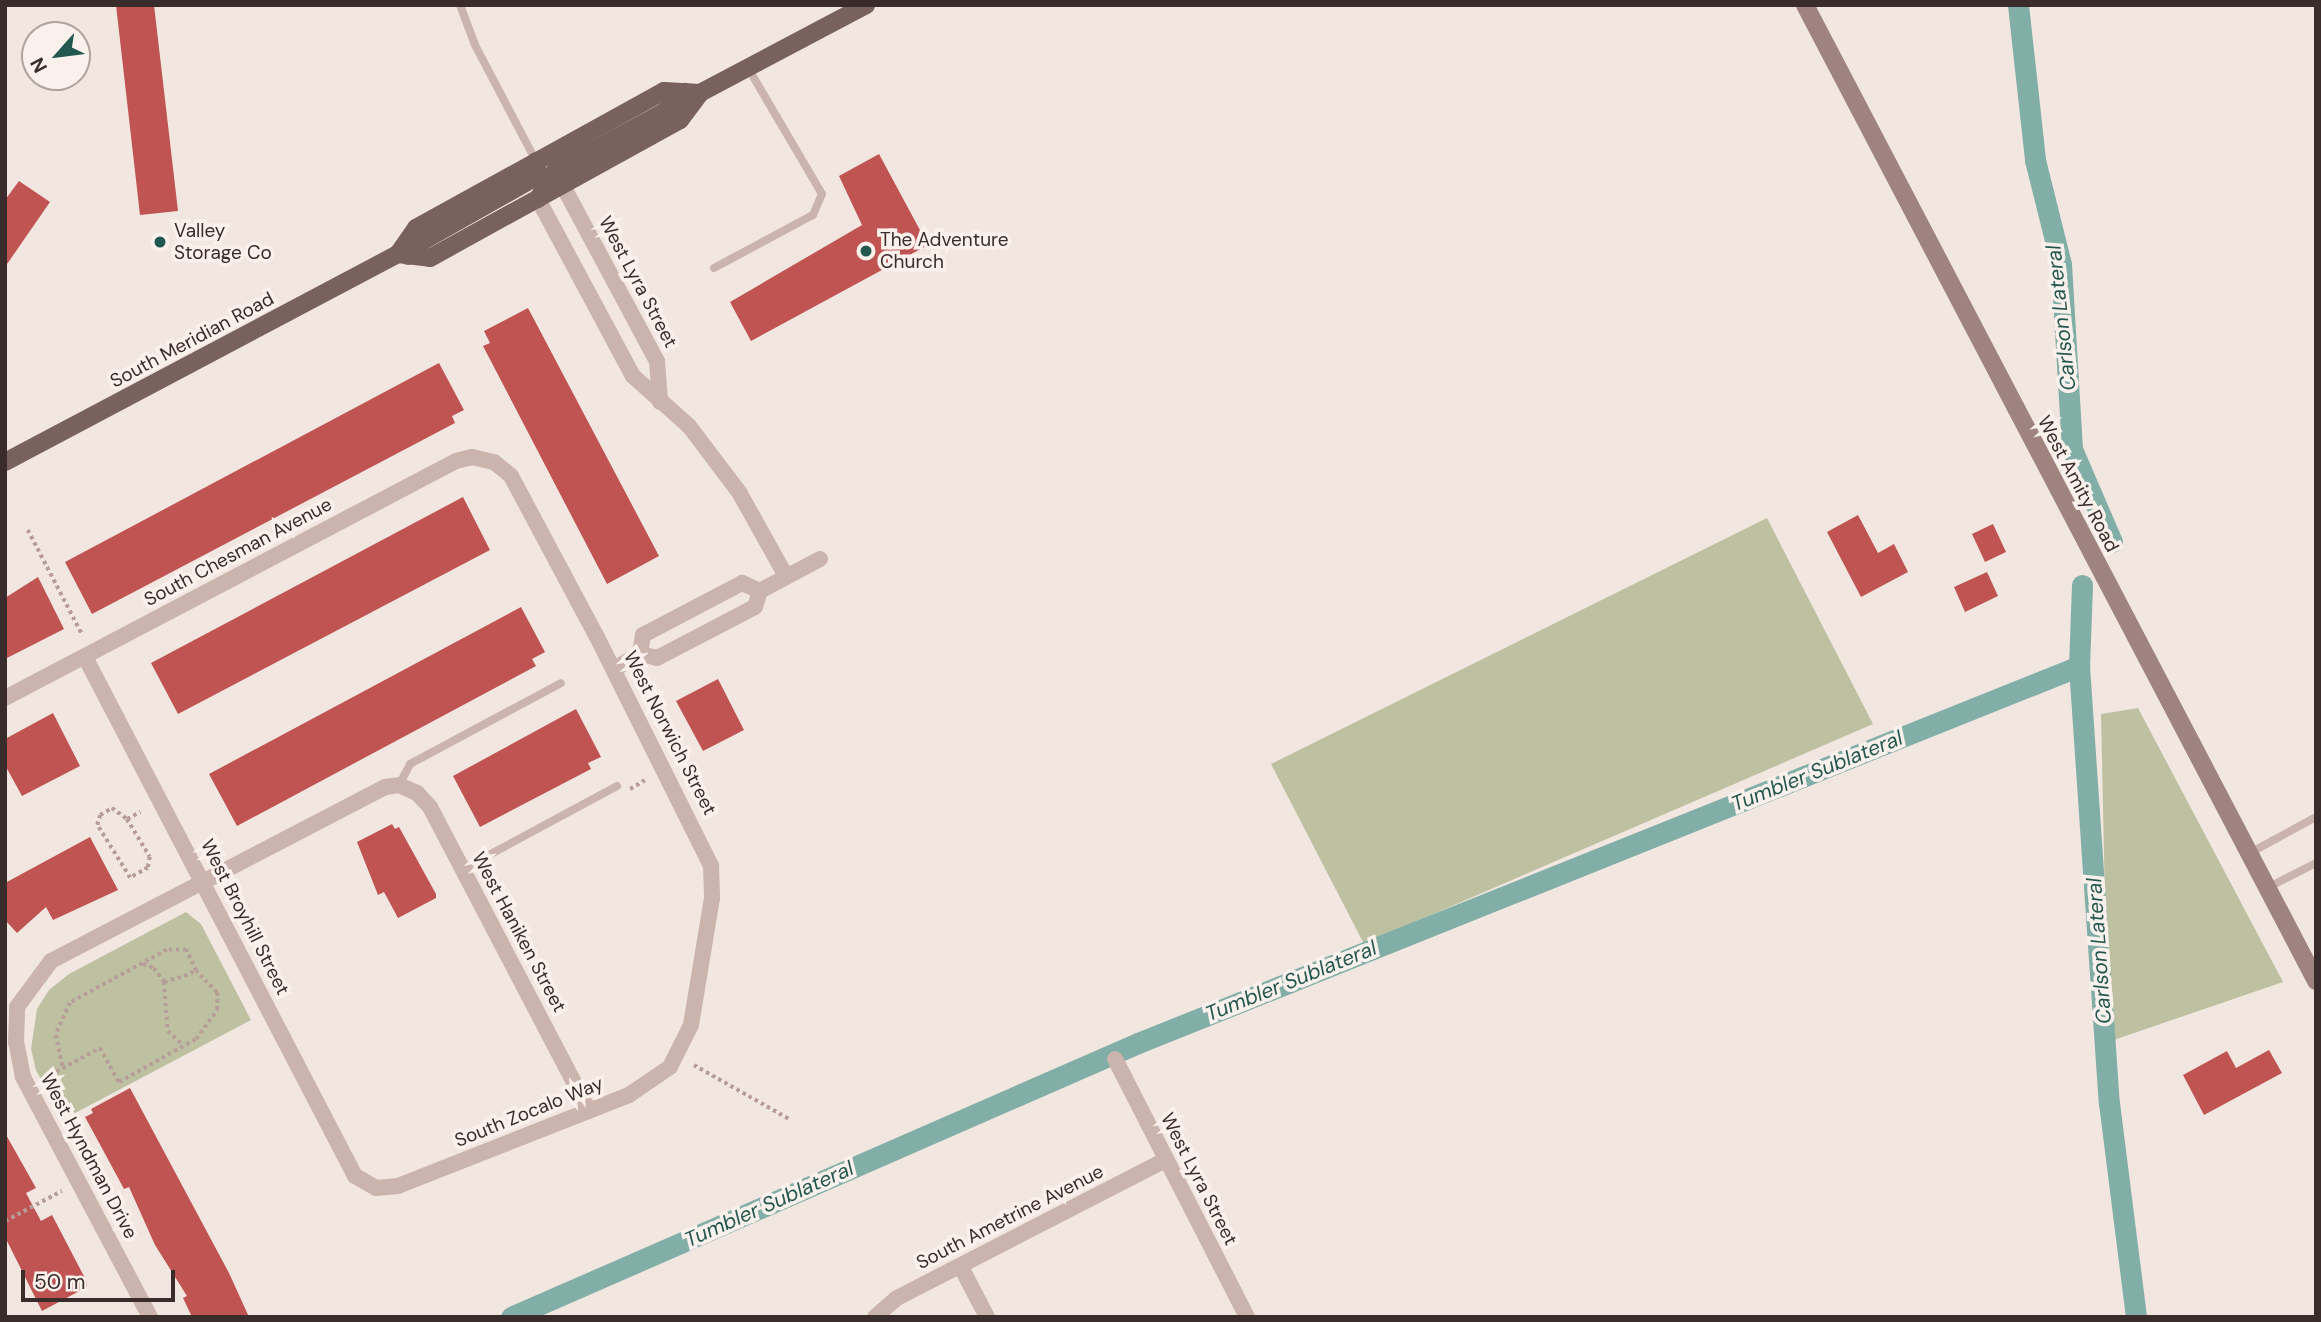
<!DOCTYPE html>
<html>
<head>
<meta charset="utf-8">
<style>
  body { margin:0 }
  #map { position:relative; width:2321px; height:1322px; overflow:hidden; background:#f2e6e1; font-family:"DM Sans",sans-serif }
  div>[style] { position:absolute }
  .green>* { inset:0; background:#bdc1a1 }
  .canal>* { height:21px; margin:-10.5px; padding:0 10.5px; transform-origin:10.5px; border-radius:10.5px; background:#81aea6 }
  .building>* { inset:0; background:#bf5452 }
  .path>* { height:3.5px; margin-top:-1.75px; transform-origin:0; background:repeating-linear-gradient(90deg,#b69d97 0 3.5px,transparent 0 7px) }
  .service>* { height:8px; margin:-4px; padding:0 4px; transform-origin:4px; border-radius:4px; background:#cab4ad }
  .minor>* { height:16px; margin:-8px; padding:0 8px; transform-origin:8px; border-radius:8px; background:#cab4ad }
  .secondary>* { height:18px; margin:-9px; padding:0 9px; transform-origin:9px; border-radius:9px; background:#9e837e }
  .primary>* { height:18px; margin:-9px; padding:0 9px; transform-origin:9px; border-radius:9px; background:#79615d }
  .dots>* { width:19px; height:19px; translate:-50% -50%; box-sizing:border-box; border:4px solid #faf1ed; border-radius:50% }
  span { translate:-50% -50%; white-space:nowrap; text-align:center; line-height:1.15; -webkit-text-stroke:7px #faf1ed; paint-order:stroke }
  .poi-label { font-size:19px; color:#392c2b }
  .left { translate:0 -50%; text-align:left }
  .street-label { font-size:19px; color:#392c2b }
  .water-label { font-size:21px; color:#235850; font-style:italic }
  .frame { position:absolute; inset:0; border:7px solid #392c2b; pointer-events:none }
  .north { position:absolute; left:21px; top:21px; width:70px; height:70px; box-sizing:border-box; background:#faf1ed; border:2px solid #ada29f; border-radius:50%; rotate:242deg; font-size:19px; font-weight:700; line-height:28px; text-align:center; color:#392c2b }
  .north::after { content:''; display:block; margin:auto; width:24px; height:32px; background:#235850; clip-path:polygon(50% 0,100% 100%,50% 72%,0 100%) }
  .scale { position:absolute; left:21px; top:1270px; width:154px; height:32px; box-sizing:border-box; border:4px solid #392c2b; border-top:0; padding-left:9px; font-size:21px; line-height:24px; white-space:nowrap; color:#392c2b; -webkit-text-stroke:5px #faf1ed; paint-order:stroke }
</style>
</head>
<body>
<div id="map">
  <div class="green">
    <div style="clip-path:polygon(1767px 518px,1873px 724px,1364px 944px,1271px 764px)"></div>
    <div style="clip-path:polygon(2138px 708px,2283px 982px,2108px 1042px,2101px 714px)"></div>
    <div style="clip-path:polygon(186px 912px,201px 924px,251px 1020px,62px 1120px,36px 1070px,31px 1049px,37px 1009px,49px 990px,69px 974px)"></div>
  </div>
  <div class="canal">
    <div style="left:2018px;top:5px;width:156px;rotate:83.7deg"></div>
    <div style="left:2035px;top:160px;width:107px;rotate:76deg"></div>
    <div style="left:2061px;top:264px;width:185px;rotate:86.6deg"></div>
    <div style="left:2072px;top:449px;width:101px;rotate:66.7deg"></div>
    <div style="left:2082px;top:585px;width:81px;rotate:92.1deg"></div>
    <div style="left:2079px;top:666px;width:438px;rotate:86.1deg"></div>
    <div style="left:2109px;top:1103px;width:216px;rotate:82.8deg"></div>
    <div style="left:511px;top:1317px;width:684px;rotate:-23.61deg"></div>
    <div style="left:1138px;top:1043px;width:1014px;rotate:-21.83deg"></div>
  </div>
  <div class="building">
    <div style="clip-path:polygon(116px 5px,154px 5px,178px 211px,140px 215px)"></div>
    <div style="clip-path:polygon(879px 154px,928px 245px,751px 341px,730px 302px,862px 225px,839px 176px)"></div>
    <div style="clip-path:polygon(19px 181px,50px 202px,5px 267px,5px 200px)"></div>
    <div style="clip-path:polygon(528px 308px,659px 556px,607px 584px,483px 346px,490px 343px,484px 331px)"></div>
    <div style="clip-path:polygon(439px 363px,464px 410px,452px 416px,455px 423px,92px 614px,65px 562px)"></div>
    <div style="clip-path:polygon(463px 497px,490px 550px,178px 714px,151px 663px)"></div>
    <div style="clip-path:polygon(1858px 515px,1878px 553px,1894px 544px,1908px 572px,1861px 597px,1827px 532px)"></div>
    <div style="clip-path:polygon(1993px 524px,2006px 552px,1985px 562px,1972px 534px)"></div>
    <div style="clip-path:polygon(1987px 572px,1998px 596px,1965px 612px,1954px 587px)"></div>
    <div style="clip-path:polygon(38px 577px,64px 629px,5px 659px,5px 598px)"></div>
    <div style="clip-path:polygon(521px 607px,545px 652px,532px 659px,536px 666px,237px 826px,209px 774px)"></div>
    <div style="clip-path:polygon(718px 679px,744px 730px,703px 751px,676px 701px)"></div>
    <div style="clip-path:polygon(576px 709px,601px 757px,588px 763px,591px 769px,480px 827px,453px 776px)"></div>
    <div style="clip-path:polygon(53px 713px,80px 766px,22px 796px,5px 765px,5px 739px)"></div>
    <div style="clip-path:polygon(392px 824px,395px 829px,399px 827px,436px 894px,436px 898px,398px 918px,384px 892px,378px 895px,357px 842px)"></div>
    <div style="clip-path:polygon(90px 837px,118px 890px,53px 920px,46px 907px,17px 933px,5px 920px,5px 883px)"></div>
    <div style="clip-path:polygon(2269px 1050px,2282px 1073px,2204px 1115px,2183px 1075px,2227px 1051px,2236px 1068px)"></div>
    <div style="clip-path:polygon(130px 1088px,229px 1273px,249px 1317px,192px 1317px,183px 1298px,187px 1296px,155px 1245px,129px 1187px,124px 1189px,97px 1139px,85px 1117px,93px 1113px,91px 1109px)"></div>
    <div style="clip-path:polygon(5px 1133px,36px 1188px,26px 1193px,41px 1221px,52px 1215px,87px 1282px,87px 1287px,42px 1311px,5px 1237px)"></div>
  </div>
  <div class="path">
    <div style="left:28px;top:530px;width:119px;rotate:62.6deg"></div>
    <div style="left:630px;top:789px;width:17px;rotate:-31deg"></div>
    <div style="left:127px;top:819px;width:44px;rotate:58.8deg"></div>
    <div style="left:150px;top:857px;width:11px;rotate:100deg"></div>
    <div style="left:148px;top:868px;width:21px;rotate:151deg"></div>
    <div style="left:130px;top:878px;width:62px;rotate:-121.9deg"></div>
    <div style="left:97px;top:825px;width:10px;rotate:-73deg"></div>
    <div style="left:100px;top:815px;width:14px;rotate:-30deg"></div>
    <div style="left:112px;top:808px;width:19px;rotate:36deg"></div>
    <div style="left:127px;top:819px;width:15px;rotate:-28deg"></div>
    <div style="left:143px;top:964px;width:12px;rotate:20deg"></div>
    <div style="left:154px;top:968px;width:17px;rotate:54deg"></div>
    <div style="left:164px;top:982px;width:49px;rotate:85.3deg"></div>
    <div style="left:168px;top:1031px;width:18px;rotate:43deg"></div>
    <div style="left:164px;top:982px;width:28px;rotate:-17deg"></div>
    <div style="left:191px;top:974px;width:7px;rotate:-63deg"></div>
    <div style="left:694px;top:1065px;width:112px;rotate:29.6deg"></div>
    <div style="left:50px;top:1075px;width:57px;rotate:-28.4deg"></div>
    <div style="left:100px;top:1048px;width:39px;rotate:61deg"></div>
    <div style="left:119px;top:1082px;width:88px;rotate:-29.2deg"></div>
    <div style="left:196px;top:1039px;width:36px;rotate:-54deg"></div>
    <div style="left:217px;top:1010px;width:17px;rotate:-90deg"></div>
    <div style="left:217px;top:993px;width:30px;rotate:-134deg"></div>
    <div style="left:196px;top:971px;width:23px;rotate:-115deg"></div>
    <div style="left:186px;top:950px;width:19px;rotate:180deg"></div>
    <div style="left:167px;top:950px;width:111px;rotate:151.3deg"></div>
    <div style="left:70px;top:1003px;width:35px;rotate:114deg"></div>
    <div style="left:56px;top:1035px;width:33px;rotate:78deg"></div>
    <div style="left:5px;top:1221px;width:64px;rotate:-27.8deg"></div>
  </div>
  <div class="service">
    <div style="left:460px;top:5px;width:43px;rotate:69.4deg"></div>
    <div style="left:475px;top:45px;width:131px;rotate:62.3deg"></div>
    <div style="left:714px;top:268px;width:112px;rotate:-28.2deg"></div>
    <div style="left:813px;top:215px;width:23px;rotate:-67deg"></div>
    <div style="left:822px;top:194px;width:146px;rotate:-120.4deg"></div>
    <div style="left:399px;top:785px;width:24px;rotate:-62deg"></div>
    <div style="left:410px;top:764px;width:171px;rotate:-28.2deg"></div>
    <div style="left:2248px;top:854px;width:77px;rotate:-28.6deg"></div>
    <div style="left:463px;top:869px;width:175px;rotate:-28.3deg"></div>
    <div style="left:2267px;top:888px;width:55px;rotate:-27deg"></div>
  </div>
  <div class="minor">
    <div style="left:563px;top:186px;width:199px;rotate:61.8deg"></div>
    <div style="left:657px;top:361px;width:41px;rotate:85.8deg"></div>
    <div style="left:538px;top:199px;width:201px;rotate:61.8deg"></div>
    <div style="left:633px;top:376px;width:75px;rotate:41.8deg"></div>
    <div style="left:689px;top:426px;width:83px;rotate:52.9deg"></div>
    <div style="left:739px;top:492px;width:96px;rotate:60.8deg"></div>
    <div style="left:760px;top:591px;width:68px;rotate:-28.1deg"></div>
    <div style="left:614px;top:669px;width:30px;rotate:-30deg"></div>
    <div style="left:640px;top:654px;width:17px;rotate:13deg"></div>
    <div style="left:657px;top:658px;width:110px;rotate:-27.5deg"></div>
    <div style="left:755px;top:607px;width:17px;rotate:-73deg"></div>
    <div style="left:760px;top:591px;width:20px;rotate:-156deg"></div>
    <div style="left:742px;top:583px;width:112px;rotate:152.3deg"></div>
    <div style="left:643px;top:635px;width:19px;rotate:99deg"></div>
    <div style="left:5px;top:698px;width:509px;rotate:-27.72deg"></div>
    <div style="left:456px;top:461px;width:16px;rotate:-14deg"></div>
    <div style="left:472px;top:457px;width:23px;rotate:13deg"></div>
    <div style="left:494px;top:462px;width:22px;rotate:39deg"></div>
    <div style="left:511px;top:476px;width:183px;rotate:61.9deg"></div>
    <div style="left:597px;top:637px;width:256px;rotate:63.5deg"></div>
    <div style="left:711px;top:866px;width:32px;rotate:88deg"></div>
    <div style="left:712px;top:898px;width:129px;rotate:99.4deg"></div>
    <div style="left:691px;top:1025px;width:47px;rotate:116.6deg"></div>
    <div style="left:670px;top:1067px;width:50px;rotate:145.7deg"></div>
    <div style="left:629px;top:1095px;width:248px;rotate:158.5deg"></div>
    <div style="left:398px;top:1186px;width:22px;rotate:175deg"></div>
    <div style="left:376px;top:1188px;width:24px;rotate:-150deg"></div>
    <div style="left:355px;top:1176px;width:585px;rotate:-117.48deg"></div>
    <div style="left:1115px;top:1059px;width:290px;rotate:62.9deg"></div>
    <div style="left:961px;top:1267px;width:56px;rotate:62.5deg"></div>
    <div style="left:150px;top:1317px;width:272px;rotate:-117.9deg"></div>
    <div style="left:23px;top:1077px;width:36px;rotate:-101deg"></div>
    <div style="left:16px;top:1042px;width:35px;rotate:-88deg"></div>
    <div style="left:17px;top:1007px;width:57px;rotate:-53.5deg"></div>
    <div style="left:51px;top:961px;width:377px;rotate:-27.5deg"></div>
    <div style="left:385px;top:787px;width:14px;rotate:-8deg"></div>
    <div style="left:399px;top:785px;width:20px;rotate:24deg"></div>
    <div style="left:417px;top:793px;width:19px;rotate:47deg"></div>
    <div style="left:430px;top:807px;width:343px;rotate:62.4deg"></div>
    <div style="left:875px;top:1317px;width:29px;rotate:-41deg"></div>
    <div style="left:897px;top:1298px;width:302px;rotate:-27.2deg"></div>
  </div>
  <div class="secondary">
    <div style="left:1805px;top:5px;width:1102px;rotate:62.36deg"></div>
  </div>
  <div class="primary">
    <div style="left:538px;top:199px;width:33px;rotate:-59deg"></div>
    <div style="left:555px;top:171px;width:124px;rotate:-28.4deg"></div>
    <div style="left:664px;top:112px;width:29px;rotate:-44deg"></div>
    <div style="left:398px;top:254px;width:32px;rotate:7deg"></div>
    <div style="left:430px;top:258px;width:286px;rotate:-28.9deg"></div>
    <div style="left:680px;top:120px;width:34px;rotate:-53deg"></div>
    <div style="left:700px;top:93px;width:188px;rotate:-27.9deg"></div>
    <div style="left:408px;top:256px;width:21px;rotate:-45deg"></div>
    <div style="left:423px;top:241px;width:132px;rotate:-29.5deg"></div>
    <div style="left:538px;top:176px;width:15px;rotate:-98deg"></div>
    <div style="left:5px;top:462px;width:445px;rotate:-27.9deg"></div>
    <div style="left:398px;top:254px;width:32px;rotate:-55deg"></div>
    <div style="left:416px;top:228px;width:283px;rotate:-28.9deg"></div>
    <div style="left:664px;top:91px;width:36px;rotate:3deg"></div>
  </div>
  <div class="dots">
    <div style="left:160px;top:242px;background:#235850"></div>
    <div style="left:866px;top:251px;background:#235850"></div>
  </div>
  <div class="poi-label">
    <span class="left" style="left:174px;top:242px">Valley<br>Storage Co</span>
    <span class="left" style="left:880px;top:251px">The Adventure<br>Church</span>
  </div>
  <div class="street-label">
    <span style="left:638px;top:282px;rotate:62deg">West Lyra Street</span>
    <span style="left:192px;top:340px;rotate:-28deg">South Meridian Road</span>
    <span style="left:2078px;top:484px;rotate:62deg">West Amity Road</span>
    <span style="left:238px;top:552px;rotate:-28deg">South Chesman Avenue</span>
    <span style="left:670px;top:733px;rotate:63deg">West Norwich Street</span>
    <span style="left:245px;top:917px;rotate:63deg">West Broyhill Street</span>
    <span style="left:519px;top:932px;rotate:62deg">West Haniken Street</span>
    <span style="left:529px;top:1112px;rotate:-22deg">South Zocalo Way</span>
    <span style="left:89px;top:1156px;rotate:62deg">West Hyndman Drive</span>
    <span style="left:1199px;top:1179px;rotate:63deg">West Lyra Street</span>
    <span style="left:1010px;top:1217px;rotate:-27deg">South Ametrine Avenue</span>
  </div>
  <div class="water-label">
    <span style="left:2061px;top:318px;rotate:-96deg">Carlson Lateral</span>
    <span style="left:1817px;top:771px;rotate:-22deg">Tumbler Sublateral</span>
    <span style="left:2099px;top:951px;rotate:-94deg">Carlson Lateral</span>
    <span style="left:1291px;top:981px;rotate:-22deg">Tumbler Sublateral</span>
    <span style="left:769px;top:1204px;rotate:-24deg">Tumbler Sublateral</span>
  </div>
  <div class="frame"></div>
  <div class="north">N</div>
  <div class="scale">50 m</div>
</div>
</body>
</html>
